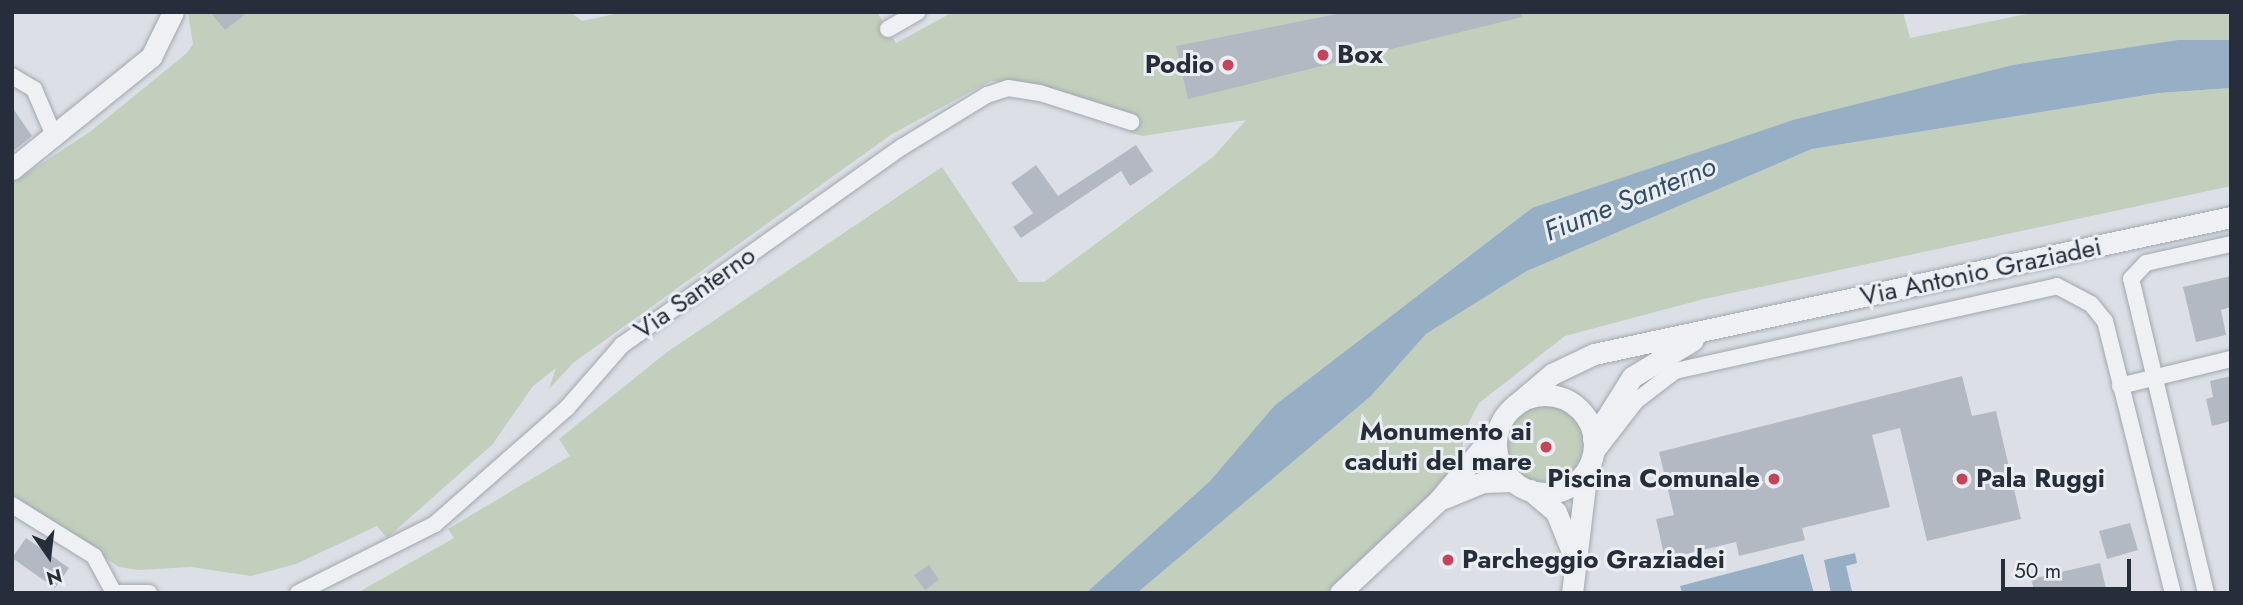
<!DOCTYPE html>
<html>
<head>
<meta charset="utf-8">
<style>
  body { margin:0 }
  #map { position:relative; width:2243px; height:605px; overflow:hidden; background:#dce0e6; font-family:Jost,sans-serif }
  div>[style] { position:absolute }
  .green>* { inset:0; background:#c2cfbd }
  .round { border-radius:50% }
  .water>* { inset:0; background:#97afc5 }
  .building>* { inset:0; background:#b3b9c2 }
  .roads { filter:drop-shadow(0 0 2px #a2a7af) drop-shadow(0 0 2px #a2a7af) }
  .minor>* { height:16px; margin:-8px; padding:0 8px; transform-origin:8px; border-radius:8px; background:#eef0f4 }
  .tertiary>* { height:21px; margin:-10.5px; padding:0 10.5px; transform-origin:10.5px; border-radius:10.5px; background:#eef0f4 }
  .tertiary>.ring { margin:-10.5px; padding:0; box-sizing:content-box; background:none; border:21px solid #eef0f4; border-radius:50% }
  .dots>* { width:19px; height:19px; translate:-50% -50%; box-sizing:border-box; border:4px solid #ebeff4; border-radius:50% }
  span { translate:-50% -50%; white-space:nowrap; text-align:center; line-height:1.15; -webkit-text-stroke:6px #ebeff4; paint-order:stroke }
  .poi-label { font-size:26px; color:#262e3b; font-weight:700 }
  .left { translate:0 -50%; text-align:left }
  .right { translate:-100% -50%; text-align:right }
  .street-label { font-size:26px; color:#262e3b }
  .water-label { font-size:28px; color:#324e6e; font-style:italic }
  .frame { position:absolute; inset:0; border:14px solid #262e3b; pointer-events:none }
  .north { position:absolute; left:14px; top:521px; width:70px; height:70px; -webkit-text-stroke:5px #ebeff4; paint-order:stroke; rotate:166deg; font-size:19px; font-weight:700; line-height:28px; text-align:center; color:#262e3b }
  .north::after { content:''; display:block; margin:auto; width:24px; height:32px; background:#262e3b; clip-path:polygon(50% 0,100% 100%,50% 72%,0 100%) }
  .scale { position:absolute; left:2001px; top:559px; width:130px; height:32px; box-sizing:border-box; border:4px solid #262e3b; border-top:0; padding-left:9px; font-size:21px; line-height:24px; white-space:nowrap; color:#262e3b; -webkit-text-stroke:5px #ebeff4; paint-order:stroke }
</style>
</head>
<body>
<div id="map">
  <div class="green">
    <div style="clip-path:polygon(188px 12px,570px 12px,582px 21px,624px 12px,877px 12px,896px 43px,953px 12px,1903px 12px,1910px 38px,2037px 12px,2231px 12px,2231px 40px,2178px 40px,2104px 54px,1532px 208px,1275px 405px,1210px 481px,1086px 593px,357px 593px,454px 538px,448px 529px,570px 456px,559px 439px,667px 352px,942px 167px,1019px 282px,1044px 282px,1213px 157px,1246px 120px,1143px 136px,1130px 133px,1132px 114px,1026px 82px,991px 81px,892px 134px,573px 363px,549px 389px,556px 368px,533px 386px,492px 445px,387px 538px,377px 526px,296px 564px,251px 576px,191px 567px,138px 570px,119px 567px,12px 494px,12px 183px,91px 131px,187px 53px,193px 44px)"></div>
    <div style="clip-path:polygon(2231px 88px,2231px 186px,1704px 299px,1565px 336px,1479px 403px,1463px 434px,1463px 459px,1437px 485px,1438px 495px,1330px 593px,1137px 593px,1371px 396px,1426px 334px,1527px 271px,1812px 149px,2159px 93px)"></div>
    <div class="round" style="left:1506px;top:405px;width:78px;height:78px"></div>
  </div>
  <div class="water">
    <div style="clip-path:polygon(2178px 40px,2231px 40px,2231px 88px,2159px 93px,1812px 149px,1527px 271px,1426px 334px,1371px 396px,1137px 593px,1086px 593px,1210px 481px,1275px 405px,1532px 208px,1793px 120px,2013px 65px)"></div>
    <div style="clip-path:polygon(1855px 553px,1857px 563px,1846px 566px,1852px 591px,1831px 593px,1824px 560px)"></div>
    <div style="clip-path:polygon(1803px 554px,1814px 593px,1682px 593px,1680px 586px)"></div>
  </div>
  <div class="building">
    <div style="clip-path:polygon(210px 12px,248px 12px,225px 30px)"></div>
    <div style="clip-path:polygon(1347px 12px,1521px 12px,1522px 17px,1188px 99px,1176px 46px)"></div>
    <div style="clip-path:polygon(12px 107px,32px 136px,12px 152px)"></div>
    <div style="clip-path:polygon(1136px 145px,1153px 171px,1130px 186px,1121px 171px,1021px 238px,1013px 227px,1033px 213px,1011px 183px,1036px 165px,1058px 196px)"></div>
    <div style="clip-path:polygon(2231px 276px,2231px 307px,2221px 310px,2226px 335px,2196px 342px,2183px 287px)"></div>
    <div style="clip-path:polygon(1962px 376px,1972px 416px,1996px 411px,2021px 519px,1927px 541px,1900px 428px,1872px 435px,1890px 507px,1802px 528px,1805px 540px,1739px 556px,1736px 542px,1665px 559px,1656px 519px,1674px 515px,1659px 452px)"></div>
    <div style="clip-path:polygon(2231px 376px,2231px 421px,2212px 426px,2206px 399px,2213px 397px,2210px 381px)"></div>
    <div style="clip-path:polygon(2130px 523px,2138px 550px,2107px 559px,2099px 531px)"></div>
    <div style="clip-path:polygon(26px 538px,69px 568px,55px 588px,12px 558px)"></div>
    <div style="clip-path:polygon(2100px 563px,2107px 593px,2035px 593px,2031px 579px)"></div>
    <div style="clip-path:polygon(929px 565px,939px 580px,925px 590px,914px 575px)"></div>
  </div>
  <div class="roads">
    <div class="minor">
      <div style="left:888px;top:29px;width:34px;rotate:-30deg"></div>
      <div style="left:12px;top:76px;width:26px;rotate:31deg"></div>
      <div style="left:34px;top:89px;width:53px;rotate:66.8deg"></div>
      <div style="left:2120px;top:386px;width:114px;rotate:-13.7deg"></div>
      <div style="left:1591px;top:459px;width:73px;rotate:-52.2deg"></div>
      <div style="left:1636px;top:401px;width:49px;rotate:-37.6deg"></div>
      <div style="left:1675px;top:371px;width:391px;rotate:-12.5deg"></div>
      <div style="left:2057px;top:286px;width:38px;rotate:28deg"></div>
      <div style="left:2091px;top:304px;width:22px;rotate:51deg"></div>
      <div style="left:2105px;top:321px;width:280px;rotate:76deg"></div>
      <div style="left:12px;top:505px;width:97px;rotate:31.9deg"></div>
      <div style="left:94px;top:556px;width:42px;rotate:61.6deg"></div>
      <div style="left:120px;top:593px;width:29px"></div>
      <div style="left:298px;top:593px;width:153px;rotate:-26.7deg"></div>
      <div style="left:435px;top:524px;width:176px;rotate:-41.3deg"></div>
      <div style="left:567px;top:408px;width:84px;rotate:-48.9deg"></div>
      <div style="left:622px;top:345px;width:343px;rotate:-35.3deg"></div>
      <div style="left:902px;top:147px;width:100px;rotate:-31.5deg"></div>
      <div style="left:987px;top:95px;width:22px;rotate:-18deg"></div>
      <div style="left:1008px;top:88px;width:32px;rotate:9deg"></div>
      <div style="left:1040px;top:93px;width:96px;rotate:17.7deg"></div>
      <div style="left:2206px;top:593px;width:323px;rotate:-103.4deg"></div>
      <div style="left:2131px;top:279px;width:22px;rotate:-47deg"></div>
      <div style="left:2146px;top:263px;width:87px;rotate:-12.6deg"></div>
    </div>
    <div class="tertiary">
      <div style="left:12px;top:169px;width:179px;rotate:-38.9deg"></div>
      <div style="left:151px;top:57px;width:50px;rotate:-63.9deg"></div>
      <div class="ring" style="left:1496px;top:395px;width:77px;height:77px"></div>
      <div style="left:1513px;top:407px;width:51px;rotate:-40.2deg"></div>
      <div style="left:1552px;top:374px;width:47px;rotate:-25.5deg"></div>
      <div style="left:1594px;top:354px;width:652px;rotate:-12.14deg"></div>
      <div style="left:1593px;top:439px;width:73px;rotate:-57.8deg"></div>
      <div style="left:1632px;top:377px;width:71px;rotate:-31.2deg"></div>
      <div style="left:1530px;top:490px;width:34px;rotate:40deg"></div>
      <div style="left:1556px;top:512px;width:45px;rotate:68deg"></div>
      <div style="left:1444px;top:498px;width:42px;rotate:-22.3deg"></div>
      <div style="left:1483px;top:482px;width:30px;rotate:-2deg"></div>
      <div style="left:1340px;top:593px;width:136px;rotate:-43.2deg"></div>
      <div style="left:1439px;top:500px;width:92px;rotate:-50.3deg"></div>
      <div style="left:1572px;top:593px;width:125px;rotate:-83.1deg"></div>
    </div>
  </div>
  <div class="dots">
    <div style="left:1323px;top:55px;background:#ca425a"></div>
    <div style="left:1228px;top:65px;background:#ca425a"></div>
    <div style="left:1546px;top:447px;background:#ca425a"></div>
    <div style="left:1774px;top:479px;background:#ca425a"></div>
    <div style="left:1962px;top:479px;background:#ca425a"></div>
    <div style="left:1448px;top:560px;background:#ca425a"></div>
  </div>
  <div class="poi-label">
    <span class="left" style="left:1337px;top:55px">Box</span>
    <span class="right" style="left:1214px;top:65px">Podio</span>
    <span class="right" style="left:1532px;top:447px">Monumento ai<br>caduti del mare</span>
    <span class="right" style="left:1760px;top:479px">Piscina Comunale</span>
    <span class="left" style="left:1976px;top:479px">Pala Ruggi</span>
    <span class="left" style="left:1462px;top:560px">Parcheggio Graziadei</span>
  </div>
  <div class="street-label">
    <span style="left:1981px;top:272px;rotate:-12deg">Via Antonio Graziadei</span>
    <span style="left:695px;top:293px;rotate:-35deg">Via Santerno</span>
  </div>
  <div class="water-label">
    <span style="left:1630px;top:199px;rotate:-22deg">Fiume Santerno</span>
  </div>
  <div class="frame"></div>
  <div class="north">N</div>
  <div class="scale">50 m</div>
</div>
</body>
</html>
